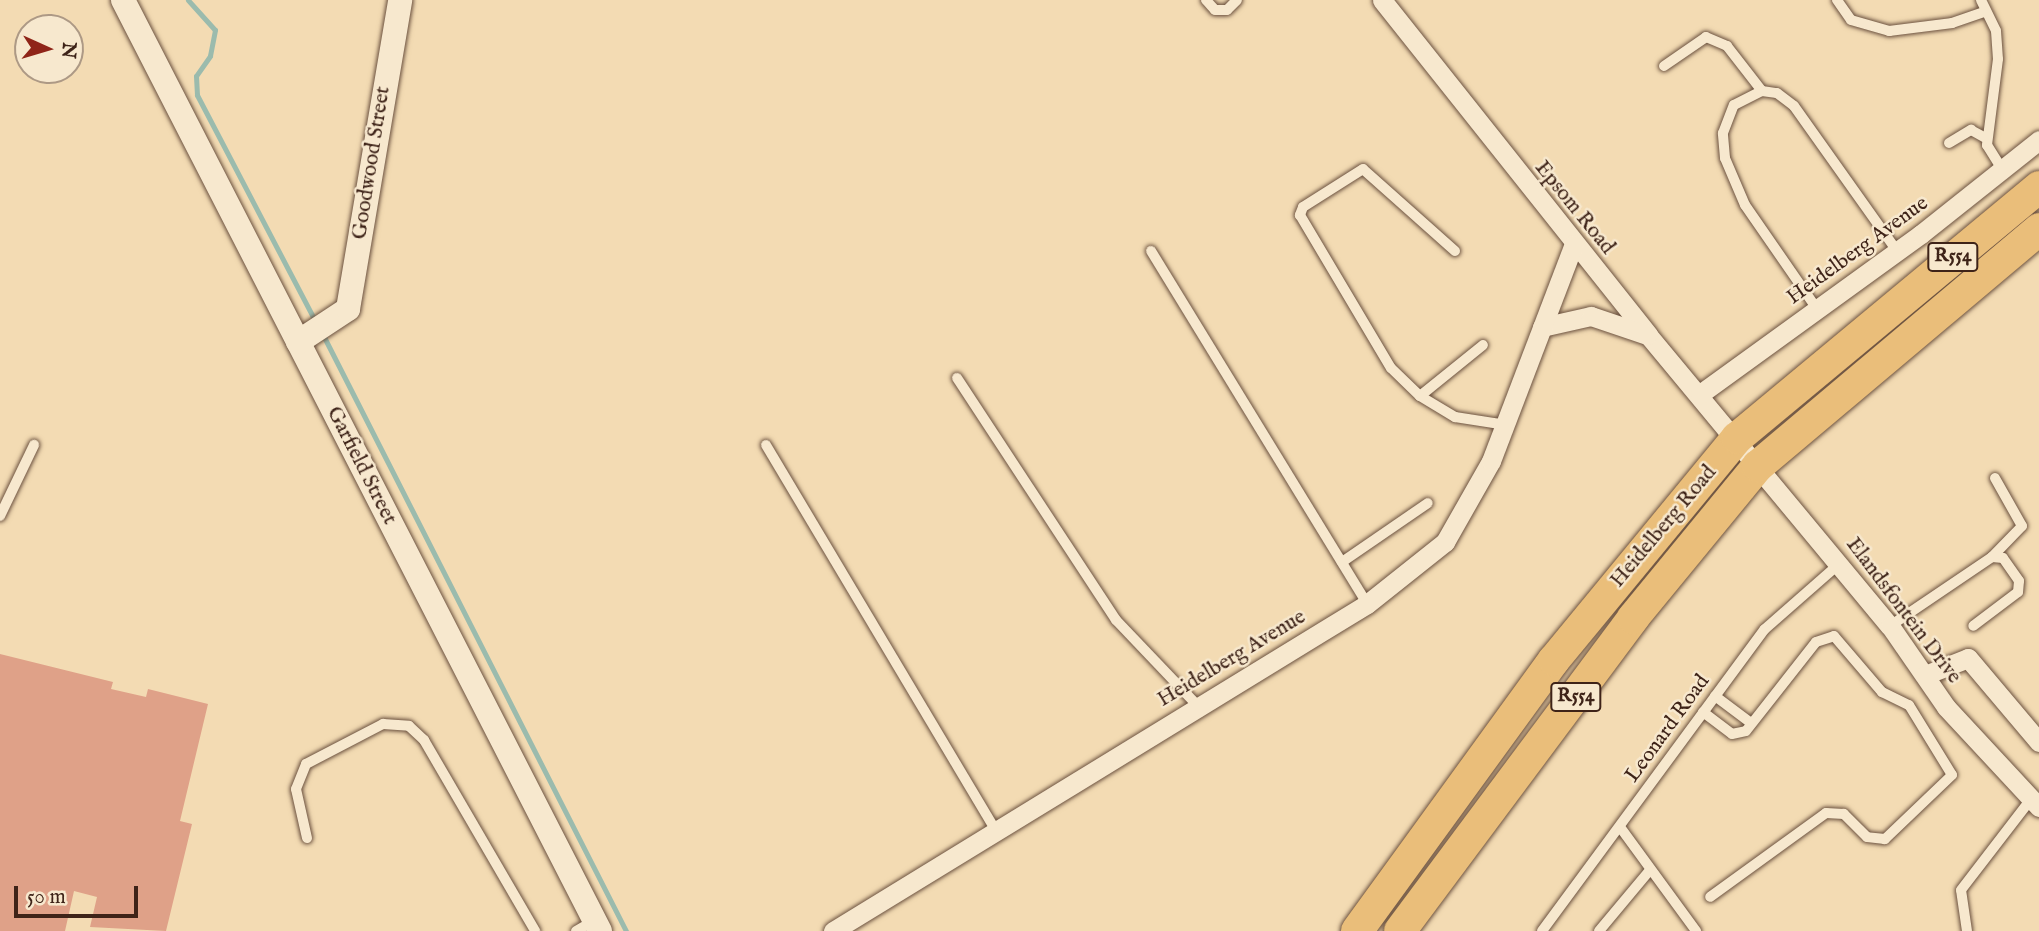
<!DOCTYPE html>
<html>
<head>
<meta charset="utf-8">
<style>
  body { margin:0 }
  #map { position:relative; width:2039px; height:931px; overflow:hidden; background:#f3dbb3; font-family:"IM FELL English",serif }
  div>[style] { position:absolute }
  .stream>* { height:5px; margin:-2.5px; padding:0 2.5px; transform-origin:2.5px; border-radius:2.5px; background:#9bbbad }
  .building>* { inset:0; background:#dfa188 }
  .roads { filter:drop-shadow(0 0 2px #6b513f) drop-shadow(0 0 2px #6b513f) }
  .service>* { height:10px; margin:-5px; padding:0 5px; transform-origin:5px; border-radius:5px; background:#f7e8ce }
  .minor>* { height:19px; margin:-9.5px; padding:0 9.5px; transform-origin:9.5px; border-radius:9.5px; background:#f7e8ce }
  .tertiary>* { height:24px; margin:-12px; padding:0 12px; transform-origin:12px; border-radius:12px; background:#f7e8ce }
  .primary>* { height:32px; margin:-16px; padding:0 16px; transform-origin:16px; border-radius:16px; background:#eabe7a }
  span { translate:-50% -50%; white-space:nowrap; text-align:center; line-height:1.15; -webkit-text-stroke:5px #f7e8ce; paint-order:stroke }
  .shield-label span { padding:2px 5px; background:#f7e8ce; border:2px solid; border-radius:5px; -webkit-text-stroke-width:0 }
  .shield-label { font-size:19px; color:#3e2318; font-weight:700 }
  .street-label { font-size:21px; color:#3e2318 }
  .north { position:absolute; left:14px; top:14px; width:70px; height:70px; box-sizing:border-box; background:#f7e8ce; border:2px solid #ad9985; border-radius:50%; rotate:94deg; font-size:19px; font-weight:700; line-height:28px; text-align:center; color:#3e2318 }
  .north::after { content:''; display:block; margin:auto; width:24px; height:32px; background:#8f2418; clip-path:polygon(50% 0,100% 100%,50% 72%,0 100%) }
  .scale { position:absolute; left:14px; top:886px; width:124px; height:32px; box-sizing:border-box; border:4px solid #3e2318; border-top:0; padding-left:9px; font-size:21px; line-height:24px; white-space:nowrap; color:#3e2318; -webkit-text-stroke:5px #f7e8ce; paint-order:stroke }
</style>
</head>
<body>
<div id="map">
  <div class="stream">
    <div style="left:188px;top:0;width:40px;rotate:48deg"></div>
    <div style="left:215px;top:30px;width:26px;rotate:101deg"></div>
    <div style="left:210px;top:56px;width:24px;rotate:125deg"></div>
    <div style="left:196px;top:76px;width:19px;rotate:87deg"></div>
    <div style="left:197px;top:95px;width:257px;rotate:62.4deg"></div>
    <div style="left:323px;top:335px;width:669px;rotate:63.05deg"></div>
  </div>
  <div class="building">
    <div style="clip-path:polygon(0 654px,113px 682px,111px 689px,146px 697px,148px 689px,208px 704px,180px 821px,192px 824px,166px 931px,90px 927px,97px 897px,74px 891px,65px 931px,0 931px)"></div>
  </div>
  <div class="roads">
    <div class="service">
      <div style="left:1206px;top:0;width:13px;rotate:48deg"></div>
      <div style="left:1215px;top:10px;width:12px"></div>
      <div style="left:1227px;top:10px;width:14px;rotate:-45deg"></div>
      <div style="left:1837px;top:0;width:24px;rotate:55deg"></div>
      <div style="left:1851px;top:20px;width:40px;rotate:16deg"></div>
      <div style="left:1889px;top:31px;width:64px;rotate:-7.2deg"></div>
      <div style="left:1952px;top:23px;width:36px;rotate:-19deg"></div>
      <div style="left:1981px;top:0;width:34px;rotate:64deg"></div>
      <div style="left:1996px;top:31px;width:28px;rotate:86deg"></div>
      <div style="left:1998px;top:59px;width:87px;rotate:97.3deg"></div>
      <div style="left:1987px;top:145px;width:28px;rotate:58deg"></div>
      <div style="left:1664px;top:66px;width:51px;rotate:-34.6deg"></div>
      <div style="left:1706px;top:37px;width:23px;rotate:23deg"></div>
      <div style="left:1727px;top:46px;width:57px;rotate:52.1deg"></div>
      <div style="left:1949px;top:143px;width:26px;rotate:-31deg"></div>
      <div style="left:1971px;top:130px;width:18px;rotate:29deg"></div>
      <div style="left:1151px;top:251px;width:414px;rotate:58.5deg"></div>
      <div style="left:1455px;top:251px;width:123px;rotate:-138.3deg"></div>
      <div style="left:1363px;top:169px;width:71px;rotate:147.7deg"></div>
      <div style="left:1303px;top:207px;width:9px;rotate:111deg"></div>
      <div style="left:1300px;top:215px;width:178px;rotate:59.3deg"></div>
      <div style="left:1391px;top:368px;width:40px;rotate:44deg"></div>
      <div style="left:1420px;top:396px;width:41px;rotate:31deg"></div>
      <div style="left:1455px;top:417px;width:52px;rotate:8.9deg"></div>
      <div style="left:1817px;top:309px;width:126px;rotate:-124.7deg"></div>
      <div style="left:1745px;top:205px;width:51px;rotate:-113.1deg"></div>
      <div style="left:1725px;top:158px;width:25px;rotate:-95deg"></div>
      <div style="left:1723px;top:133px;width:30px;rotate:-69deg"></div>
      <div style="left:1734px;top:105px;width:31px;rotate:-27deg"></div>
      <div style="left:1762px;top:91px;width:15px;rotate:8deg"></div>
      <div style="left:1777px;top:93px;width:21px;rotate:37deg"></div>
      <div style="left:1794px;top:106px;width:178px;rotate:54.6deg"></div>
      <div style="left:957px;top:378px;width:290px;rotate:56.7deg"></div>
      <div style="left:1116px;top:620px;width:119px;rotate:46.4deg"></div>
      <div style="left:1420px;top:396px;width:81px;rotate:-39deg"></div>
      <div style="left:766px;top:445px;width:449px;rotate:59.2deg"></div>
      <div style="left:0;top:516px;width:79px;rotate:-64.4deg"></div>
      <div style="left:1992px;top:557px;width:43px;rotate:-45.9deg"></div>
      <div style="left:2022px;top:526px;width:55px;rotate:-119.4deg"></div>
      <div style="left:1342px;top:562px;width:104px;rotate:-34.5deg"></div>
      <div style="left:1890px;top:626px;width:123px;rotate:-34.1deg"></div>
      <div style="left:1992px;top:557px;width:11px;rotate:5deg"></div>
      <div style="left:2003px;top:558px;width:28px;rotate:55deg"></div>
      <div style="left:2019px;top:581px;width:11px;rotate:95deg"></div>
      <div style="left:2018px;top:592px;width:56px;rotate:142.9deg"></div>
      <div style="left:1715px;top:696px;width:45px;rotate:36.9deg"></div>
      <div style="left:1703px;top:712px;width:36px;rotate:37deg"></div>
      <div style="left:1732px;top:734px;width:14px;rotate:-12deg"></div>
      <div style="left:1746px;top:731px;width:113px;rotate:-51.8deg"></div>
      <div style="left:1816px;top:642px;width:19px;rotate:-18deg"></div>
      <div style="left:1834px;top:636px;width:74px;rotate:49.4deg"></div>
      <div style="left:1882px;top:692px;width:30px;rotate:26deg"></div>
      <div style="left:1909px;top:705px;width:82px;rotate:58.4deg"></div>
      <div style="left:1952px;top:775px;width:93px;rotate:136.3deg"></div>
      <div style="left:1885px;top:839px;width:18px;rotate:-174deg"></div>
      <div style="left:1867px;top:837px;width:33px;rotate:-135deg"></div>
      <div style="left:1844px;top:814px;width:18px;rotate:-177deg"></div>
      <div style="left:1826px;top:813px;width:143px;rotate:144.1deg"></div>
      <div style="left:1620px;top:827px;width:129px;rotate:53.8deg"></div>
      <div style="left:307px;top:838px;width:50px;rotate:-102.7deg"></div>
      <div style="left:296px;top:789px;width:27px;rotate:-68deg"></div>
      <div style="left:306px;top:764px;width:87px;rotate:-27.5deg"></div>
      <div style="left:383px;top:724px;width:26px;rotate:4deg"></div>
      <div style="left:409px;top:726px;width:21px;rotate:43deg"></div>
      <div style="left:424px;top:740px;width:221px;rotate:59.8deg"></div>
      <div style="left:576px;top:931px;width:22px;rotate:-30deg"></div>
      <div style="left:1542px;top:931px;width:375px;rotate:-53.6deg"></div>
      <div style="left:1765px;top:629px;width:98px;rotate:-41.3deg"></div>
      <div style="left:1599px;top:931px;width:80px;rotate:-50.1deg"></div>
      <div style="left:1967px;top:931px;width:41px;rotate:-98.3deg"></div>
      <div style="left:1961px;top:890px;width:115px;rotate:-52.4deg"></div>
    </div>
    <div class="minor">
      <div style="left:1382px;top:0;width:428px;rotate:51.5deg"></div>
      <div style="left:1648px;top:335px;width:378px;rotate:50.3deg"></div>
      <div style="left:1890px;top:626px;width:98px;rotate:55.3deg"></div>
      <div style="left:1946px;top:707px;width:137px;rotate:47.1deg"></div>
      <div style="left:1542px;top:327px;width:50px;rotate:-12.7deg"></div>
      <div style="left:1591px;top:316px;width:59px;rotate:18.7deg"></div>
      <div style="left:1700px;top:394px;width:273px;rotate:-35.9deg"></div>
      <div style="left:1921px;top:234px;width:151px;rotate:-38.5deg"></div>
      <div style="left:1925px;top:675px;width:46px;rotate:-21.6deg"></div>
      <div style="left:1968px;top:658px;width:110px;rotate:49.8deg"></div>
      <div style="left:833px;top:931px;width:626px;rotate:-31.48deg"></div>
      <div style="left:1367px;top:604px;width:100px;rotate:-38.5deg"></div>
      <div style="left:1445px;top:542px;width:93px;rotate:-60.4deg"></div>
      <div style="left:1491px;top:461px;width:232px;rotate:-69.1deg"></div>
    </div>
    <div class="tertiary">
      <div style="left:123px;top:0;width:1046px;rotate:62.87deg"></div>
      <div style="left:298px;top:342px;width:60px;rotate:-33.4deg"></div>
      <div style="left:348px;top:309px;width:313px;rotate:-80.4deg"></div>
    </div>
    <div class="primary">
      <div style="left:1357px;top:931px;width:335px;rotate:-54deg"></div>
      <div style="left:1554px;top:660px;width:288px;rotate:-50.5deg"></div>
      <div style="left:1737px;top:438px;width:393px;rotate:-39.7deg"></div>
      <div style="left:1400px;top:931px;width:390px;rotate:-53.3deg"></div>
      <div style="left:1633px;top:618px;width:197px;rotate:-50.6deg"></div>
      <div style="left:1758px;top:466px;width:368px;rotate:-40.1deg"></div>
    </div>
  </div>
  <div class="shield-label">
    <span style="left:1953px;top:257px">R554</span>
    <span style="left:1576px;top:697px">R554</span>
  </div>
  <div class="street-label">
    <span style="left:372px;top:163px;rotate:-81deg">Goodwood Street</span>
    <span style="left:1574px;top:208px;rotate:51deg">Epsom Road</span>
    <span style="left:1858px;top:251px;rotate:-36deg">Heidelberg Avenue</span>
    <span style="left:361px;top:466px;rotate:63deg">Garfield Street</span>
    <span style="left:1664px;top:527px;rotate:-50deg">Heidelberg Road</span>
    <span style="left:1903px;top:611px;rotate:53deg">Elandsfontein Drive</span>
    <span style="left:1232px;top:659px;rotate:-31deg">Heidelberg Avenue</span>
    <span style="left:1668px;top:729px;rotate:-54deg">Leonard Road</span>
  </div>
  <div class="north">N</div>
  <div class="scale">50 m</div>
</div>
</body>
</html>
